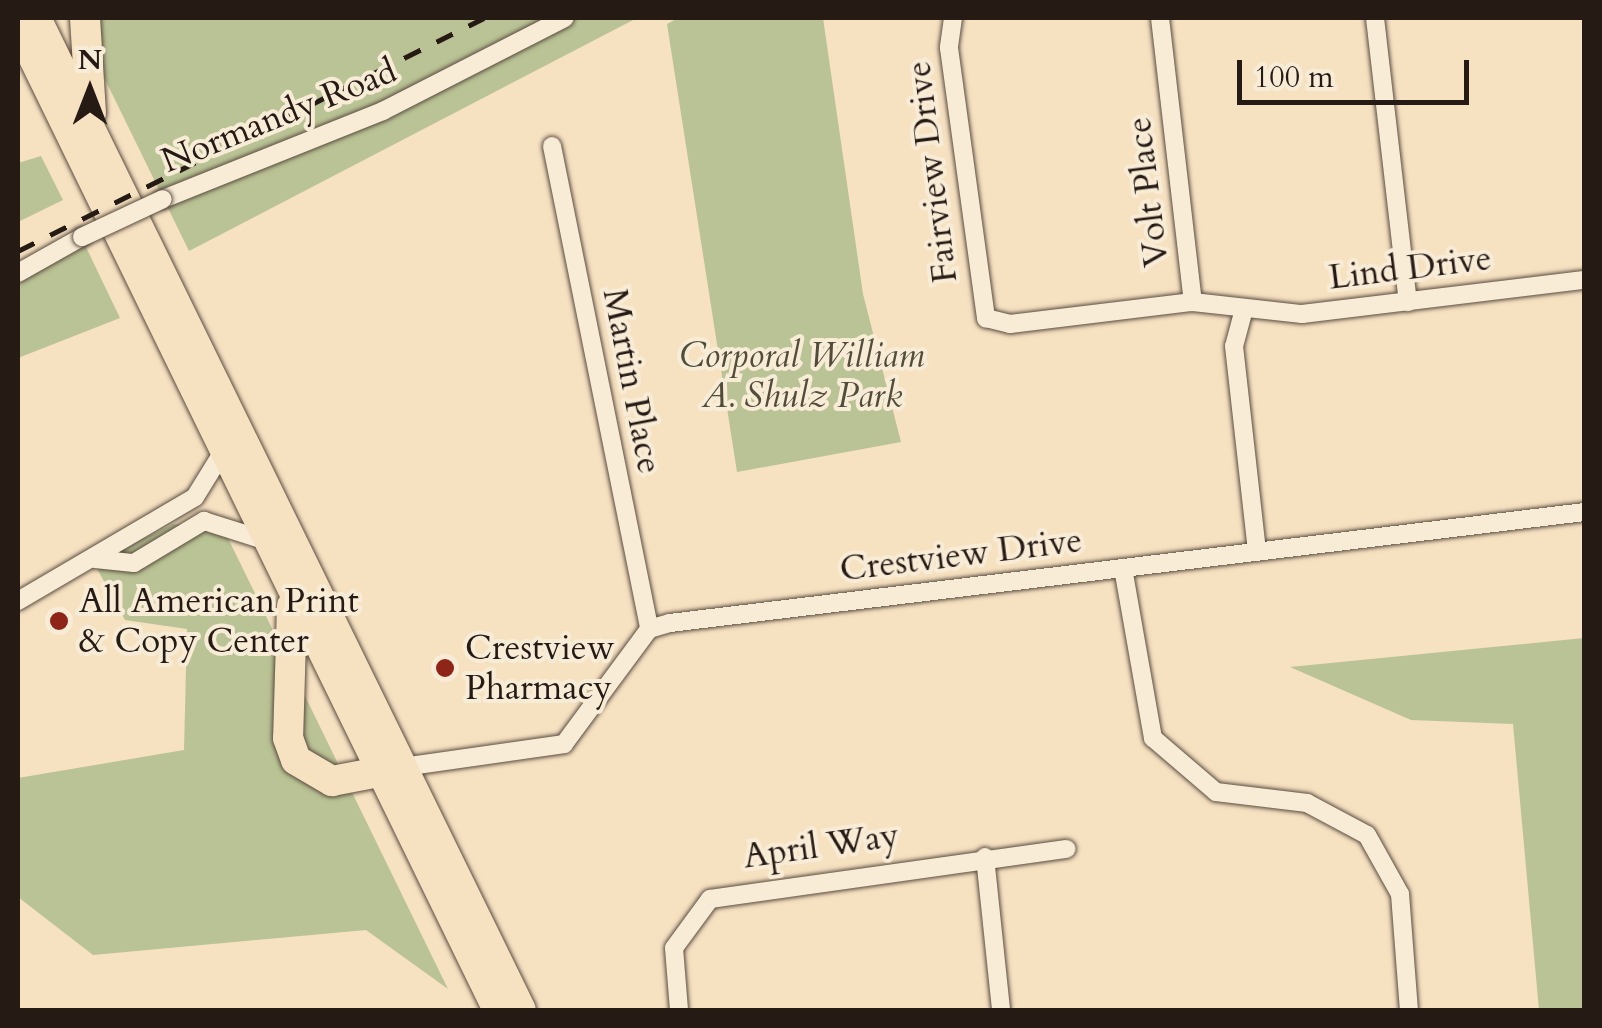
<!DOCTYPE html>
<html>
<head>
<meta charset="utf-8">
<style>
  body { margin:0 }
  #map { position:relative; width:1602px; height:1028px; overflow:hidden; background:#f6e1c1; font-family:Cardo,serif }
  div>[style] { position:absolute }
  .green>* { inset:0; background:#bac395 }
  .roads { filter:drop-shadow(0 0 2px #5a4c40) drop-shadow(0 0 2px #5a4c40) }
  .street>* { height:18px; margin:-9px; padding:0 9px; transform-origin:9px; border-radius:9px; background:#f9ecd7 }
  .highway>* { height:30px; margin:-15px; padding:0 15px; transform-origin:15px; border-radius:15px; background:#f6e1c1 }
  .rail>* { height:5px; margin-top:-2.5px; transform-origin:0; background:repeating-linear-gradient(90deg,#261a15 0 18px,transparent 0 36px) }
  .bridges { filter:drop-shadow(0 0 2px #5a4c40) drop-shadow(0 0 2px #5a4c40) }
  .street-bridge>* { height:18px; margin:-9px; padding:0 9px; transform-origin:9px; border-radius:9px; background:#f9ecd7 }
  .dots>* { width:28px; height:28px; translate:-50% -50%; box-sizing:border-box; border:5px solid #f9ecd7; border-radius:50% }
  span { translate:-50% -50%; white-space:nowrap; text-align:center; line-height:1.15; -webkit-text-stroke:8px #f9ecd7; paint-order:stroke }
  .street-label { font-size:35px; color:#261a15 }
  .park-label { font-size:35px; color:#524d3b; font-style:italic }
  .poi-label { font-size:35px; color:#261a15 }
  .left { translate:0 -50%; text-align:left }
  .frame { position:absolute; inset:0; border:20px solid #261a15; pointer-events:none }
  .north { position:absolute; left:40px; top:40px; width:100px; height:100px; -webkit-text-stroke:8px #f9ecd7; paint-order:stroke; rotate:0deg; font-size:28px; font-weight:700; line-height:40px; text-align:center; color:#261a15 }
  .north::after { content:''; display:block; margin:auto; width:35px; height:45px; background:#261a15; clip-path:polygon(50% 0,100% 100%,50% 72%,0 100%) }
  .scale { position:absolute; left:1237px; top:60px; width:232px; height:45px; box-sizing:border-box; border:5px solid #261a15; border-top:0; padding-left:12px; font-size:30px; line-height:35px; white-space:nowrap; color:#261a15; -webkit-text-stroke:8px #f9ecd7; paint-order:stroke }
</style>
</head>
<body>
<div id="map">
  <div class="green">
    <div style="clip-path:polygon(75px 18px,637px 18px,189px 251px)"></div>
    <div style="clip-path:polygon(678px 18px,823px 18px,863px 294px,901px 442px,737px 472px,667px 24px)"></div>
    <div style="clip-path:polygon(41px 156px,63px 200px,18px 222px,18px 163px)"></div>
    <div style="clip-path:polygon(85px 245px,120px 318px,18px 358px,18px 280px)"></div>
    <div style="clip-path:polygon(173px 524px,223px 528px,448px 989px,366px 930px,93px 955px,18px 897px,18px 778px,184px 750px,187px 629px,125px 620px,94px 563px)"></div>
    <div style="clip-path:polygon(1584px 638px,1584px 1010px,1539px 1010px,1513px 724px,1411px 720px,1290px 667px)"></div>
  </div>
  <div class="roads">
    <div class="street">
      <div style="left:953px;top:18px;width:30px;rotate:98deg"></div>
      <div style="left:949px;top:48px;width:273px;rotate:82.2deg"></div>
      <div style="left:986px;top:318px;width:25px;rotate:14deg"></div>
      <div style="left:1010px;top:324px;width:184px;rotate:-6.9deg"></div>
      <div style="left:1193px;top:302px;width:110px;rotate:6.3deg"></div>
      <div style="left:1302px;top:314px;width:284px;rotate:-6.9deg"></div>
      <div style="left:1160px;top:18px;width:286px;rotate:83.4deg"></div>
      <div style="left:1375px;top:18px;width:286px;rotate:83.4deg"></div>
      <div style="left:552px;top:146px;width:493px;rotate:78.6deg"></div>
      <div style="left:163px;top:199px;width:237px;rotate:-21.8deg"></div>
      <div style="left:383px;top:111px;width:204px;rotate:-27.1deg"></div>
      <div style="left:18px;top:273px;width:73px;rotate:-29.4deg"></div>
      <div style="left:1244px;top:309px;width:38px;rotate:105deg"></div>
      <div style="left:1234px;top:346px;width:207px;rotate:83.6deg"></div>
      <div style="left:95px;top:559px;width:39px;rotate:6deg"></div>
      <div style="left:134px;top:563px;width:82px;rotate:-31deg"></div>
      <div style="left:204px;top:521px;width:60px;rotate:17.5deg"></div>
      <div style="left:1123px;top:568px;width:173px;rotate:80deg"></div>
      <div style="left:1153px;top:738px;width:83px;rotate:40.6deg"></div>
      <div style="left:1216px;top:792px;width:92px;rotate:6.9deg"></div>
      <div style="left:1307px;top:803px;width:68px;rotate:28.1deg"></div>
      <div style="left:1367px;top:835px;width:68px;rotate:60.8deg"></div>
      <div style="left:1400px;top:894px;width:116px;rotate:85.6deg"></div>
      <div style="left:18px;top:601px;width:205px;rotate:-30.4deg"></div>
      <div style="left:195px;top:497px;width:49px;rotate:-58.2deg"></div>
      <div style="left:403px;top:767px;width:163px;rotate:-8.1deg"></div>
      <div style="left:564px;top:744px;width:143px;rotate:-53.5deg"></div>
      <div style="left:649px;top:629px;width:22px;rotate:-16deg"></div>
      <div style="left:670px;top:623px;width:921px;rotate:-6.92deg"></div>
      <div style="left:985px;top:857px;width:154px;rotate:84deg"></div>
      <div style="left:679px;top:1010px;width:62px;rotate:-94.6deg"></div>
      <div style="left:674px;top:948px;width:61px;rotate:-53.7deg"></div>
      <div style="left:710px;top:899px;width:360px;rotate:-8deg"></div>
    </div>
    <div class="highway">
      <div style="left:36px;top:18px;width:1104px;rotate:63.95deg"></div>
      <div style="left:85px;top:18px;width:95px;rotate:86.4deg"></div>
      <div style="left:22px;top:34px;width:1086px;rotate:64deg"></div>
      <div style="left:292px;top:606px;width:132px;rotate:91.7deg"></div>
      <div style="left:288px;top:738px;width:23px;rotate:70deg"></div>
      <div style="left:296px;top:760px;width:42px;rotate:30.3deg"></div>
      <div style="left:332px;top:781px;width:69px;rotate:-10.8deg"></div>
    </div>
  </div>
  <div class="rail">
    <div style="left:18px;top:251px;width:521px;rotate:-26.57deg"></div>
  </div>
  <div class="bridges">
    <div class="street-bridge">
      <div style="left:82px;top:237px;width:89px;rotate:-25.1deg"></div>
    </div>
  </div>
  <div class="dots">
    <div style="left:59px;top:621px;background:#8f2418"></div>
    <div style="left:445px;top:668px;background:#8f2418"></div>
  </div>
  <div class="street-label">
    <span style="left:279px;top:116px;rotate:-22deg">Normandy Road</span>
    <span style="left:932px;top:172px;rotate:-97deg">Fairview Drive</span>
    <span style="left:1148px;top:192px;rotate:-97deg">Volt Place</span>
    <span style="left:1410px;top:268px;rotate:-7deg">Lind Drive</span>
    <span style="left:632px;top:381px;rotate:79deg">Martin Place</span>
    <span style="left:961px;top:555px;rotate:-7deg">Crestview Drive</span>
    <span style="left:821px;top:846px;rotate:-8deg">April Way</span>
  </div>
  <div class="park-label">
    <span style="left:802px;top:376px">Corporal William<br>A. Shulz Park</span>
  </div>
  <div class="poi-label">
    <span class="left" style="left:79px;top:621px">All American Print<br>&amp; Copy Center</span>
    <span class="left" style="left:465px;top:668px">Crestview<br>Pharmacy</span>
  </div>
  <div class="frame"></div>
  <div class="north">N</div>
  <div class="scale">100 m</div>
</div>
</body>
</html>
